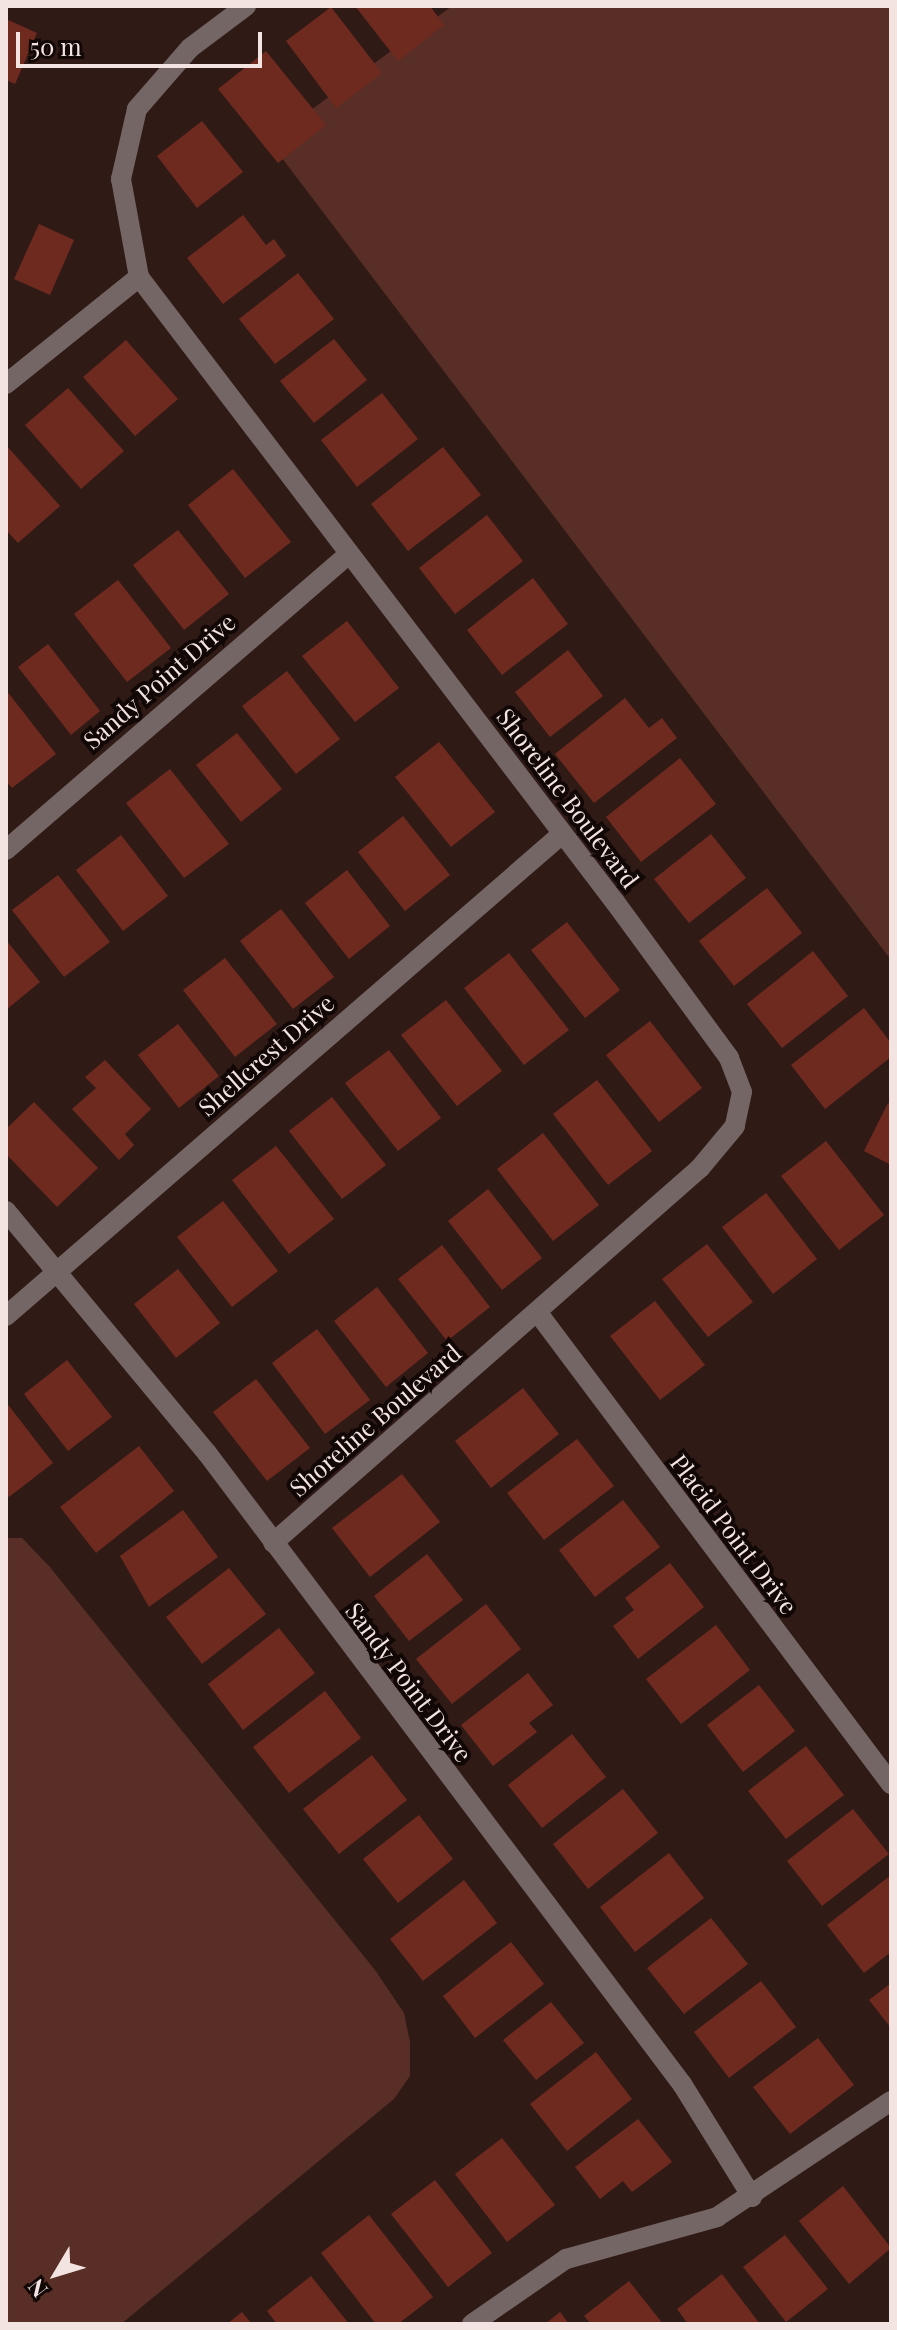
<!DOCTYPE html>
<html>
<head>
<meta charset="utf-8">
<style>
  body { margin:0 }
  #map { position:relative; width:897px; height:2330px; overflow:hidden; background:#301a16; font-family:"Playfair Display",serif }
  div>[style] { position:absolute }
  .green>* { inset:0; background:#592e26 }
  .building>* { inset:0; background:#6f2a20 }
  .minor>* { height:20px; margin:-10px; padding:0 10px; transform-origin:10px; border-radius:10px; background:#736664 }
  span { translate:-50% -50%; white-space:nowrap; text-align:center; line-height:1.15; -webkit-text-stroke:8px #110806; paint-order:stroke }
  .street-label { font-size:24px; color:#f4e4e1 }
  .frame { position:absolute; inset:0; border:8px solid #f4e4e1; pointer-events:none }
  .north { position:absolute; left:16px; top:2234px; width:80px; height:80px; -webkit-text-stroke:6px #110806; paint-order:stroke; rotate:232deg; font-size:22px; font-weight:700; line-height:32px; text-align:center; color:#f4e4e1 }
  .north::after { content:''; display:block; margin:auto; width:28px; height:36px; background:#f4e4e1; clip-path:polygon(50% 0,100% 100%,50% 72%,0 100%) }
  .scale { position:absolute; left:16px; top:32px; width:246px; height:36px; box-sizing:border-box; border:4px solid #f4e4e1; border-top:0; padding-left:10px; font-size:24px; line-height:28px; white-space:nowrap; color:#f4e4e1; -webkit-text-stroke:6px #110806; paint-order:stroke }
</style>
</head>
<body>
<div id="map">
  <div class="green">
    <div style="clip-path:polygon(452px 6px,891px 6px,891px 960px,269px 141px)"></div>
    <div style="clip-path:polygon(6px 1538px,22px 1538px,49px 1566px,375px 1970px,404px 2013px,410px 2042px,410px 2076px,394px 2099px,121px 2324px,6px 2324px)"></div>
  </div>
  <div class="building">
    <div style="clip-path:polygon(355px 6px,430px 6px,444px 25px,398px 61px)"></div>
    <div style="clip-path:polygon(331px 7px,382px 73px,336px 108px,286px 41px)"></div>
    <div style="clip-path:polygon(6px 19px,37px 33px,15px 84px,6px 80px)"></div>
    <div style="clip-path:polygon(266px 51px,326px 125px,278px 163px,218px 89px)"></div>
    <div style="clip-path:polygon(202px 121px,243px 172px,197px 208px,157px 156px)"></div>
    <div style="clip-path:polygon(243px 215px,266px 245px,274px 239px,286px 256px,223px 304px,187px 258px)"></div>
    <div style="clip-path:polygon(39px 224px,74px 240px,50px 295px,14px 279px)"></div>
    <div style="clip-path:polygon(298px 273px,334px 319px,275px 364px,239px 319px)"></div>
    <div style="clip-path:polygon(334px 339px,367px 380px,314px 423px,280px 381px)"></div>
    <div style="clip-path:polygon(126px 340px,178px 399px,135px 436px,83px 377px)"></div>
    <div style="clip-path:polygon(68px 388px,124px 451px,81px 489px,25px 425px)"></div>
    <div style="clip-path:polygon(382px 393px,418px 439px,357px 487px,321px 440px)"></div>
    <div style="clip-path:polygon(6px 445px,60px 506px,18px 543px,6px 530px)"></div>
    <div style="clip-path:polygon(443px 447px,481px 495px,408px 551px,371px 504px)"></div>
    <div style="clip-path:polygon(233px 469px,291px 542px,245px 578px,188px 505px)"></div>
    <div style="clip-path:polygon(487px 515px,523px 561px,455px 614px,419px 568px)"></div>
    <div style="clip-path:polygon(178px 530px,229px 594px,184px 630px,133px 565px)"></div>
    <div style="clip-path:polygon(533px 578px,568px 624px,502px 675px,467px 630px)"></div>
    <div style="clip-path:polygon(118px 580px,171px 648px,127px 682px,74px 614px)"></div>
    <div style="clip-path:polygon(347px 621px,399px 688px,355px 722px,302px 656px)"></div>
    <div style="clip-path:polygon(48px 644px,100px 711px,71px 735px,18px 667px)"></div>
    <div style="clip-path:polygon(568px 650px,603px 696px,550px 737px,515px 692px)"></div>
    <div style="clip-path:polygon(287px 671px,340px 739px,296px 774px,242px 706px)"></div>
    <div style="clip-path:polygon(6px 690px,56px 754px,12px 788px,6px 781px)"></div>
    <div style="clip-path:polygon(625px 698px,649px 728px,662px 718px,677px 738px,594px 803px,555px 754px)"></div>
    <div style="clip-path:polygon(237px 733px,282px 789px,241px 822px,196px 765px)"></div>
    <div style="clip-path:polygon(439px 742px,495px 812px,451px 847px,395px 777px)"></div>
    <div style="clip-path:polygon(680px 758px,716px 804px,641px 862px,606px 817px)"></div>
    <div style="clip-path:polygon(170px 769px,229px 844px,184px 878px,126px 803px)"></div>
    <div style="clip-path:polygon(403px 816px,450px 875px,405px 911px,358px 852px)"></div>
    <div style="clip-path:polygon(711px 834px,746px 878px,689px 923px,654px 879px)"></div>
    <div style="clip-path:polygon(121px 835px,168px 896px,123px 931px,76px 870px)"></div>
    <div style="clip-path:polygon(347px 870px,390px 926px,349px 959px,305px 903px)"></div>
    <div style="clip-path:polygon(58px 875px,110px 942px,64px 977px,12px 910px)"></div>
    <div style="clip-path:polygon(767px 888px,802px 933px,734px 986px,699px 941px)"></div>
    <div style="clip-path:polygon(281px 909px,334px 977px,293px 1009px,240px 941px)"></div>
    <div style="clip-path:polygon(567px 922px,620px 990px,585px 1018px,531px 950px)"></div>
    <div style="clip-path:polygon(6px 940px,40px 982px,6px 1010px)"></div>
    <div style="clip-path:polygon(813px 951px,848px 996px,782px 1048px,747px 1004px)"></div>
    <div style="clip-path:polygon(509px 953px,569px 1030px,524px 1065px,464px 988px)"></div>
    <div style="clip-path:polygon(225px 958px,277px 1024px,235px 1057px,183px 990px)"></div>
    <div style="clip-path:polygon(446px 1000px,502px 1071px,457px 1106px,401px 1035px)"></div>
    <div style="clip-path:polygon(864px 1008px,891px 1043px,891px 1057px,825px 1109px,791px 1065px)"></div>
    <div style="clip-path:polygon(650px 1021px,702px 1088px,659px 1122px,606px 1055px)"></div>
    <div style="clip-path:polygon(178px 1024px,219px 1076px,179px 1108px,138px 1055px)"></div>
    <div style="clip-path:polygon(389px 1050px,441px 1118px,398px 1151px,345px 1083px)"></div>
    <div style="clip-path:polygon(105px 1060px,151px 1109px,125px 1134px,134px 1145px,119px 1160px,72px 1109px,96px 1088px,85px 1077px)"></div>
    <div style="clip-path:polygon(597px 1080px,652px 1151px,608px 1185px,553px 1114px)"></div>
    <div style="clip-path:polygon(332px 1097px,386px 1165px,342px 1199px,289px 1131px)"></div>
    <div style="clip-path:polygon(34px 1102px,98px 1168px,57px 1207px,6px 1154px,6px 1129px)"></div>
    <div style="clip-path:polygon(888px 1103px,891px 1105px,891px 1165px,864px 1151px)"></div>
    <div style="clip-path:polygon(543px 1133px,599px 1205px,553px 1241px,497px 1169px)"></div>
    <div style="clip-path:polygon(826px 1141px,884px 1215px,839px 1250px,781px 1176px)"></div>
    <div style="clip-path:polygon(276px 1146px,334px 1219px,289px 1254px,232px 1180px)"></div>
    <div style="clip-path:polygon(488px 1189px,542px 1258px,502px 1290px,448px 1221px)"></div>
    <div style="clip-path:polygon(766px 1193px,817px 1259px,773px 1294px,722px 1227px)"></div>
    <div style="clip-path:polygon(223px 1201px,278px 1271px,232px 1307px,177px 1237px)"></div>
    <div style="clip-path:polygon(707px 1244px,753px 1302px,708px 1337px,662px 1279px)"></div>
    <div style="clip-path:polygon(442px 1245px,490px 1307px,447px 1341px,398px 1279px)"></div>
    <div style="clip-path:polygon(178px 1269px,220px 1323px,176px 1358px,134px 1304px)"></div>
    <div style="clip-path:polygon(377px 1287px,428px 1353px,386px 1387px,334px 1321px)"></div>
    <div style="clip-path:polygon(655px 1301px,705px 1365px,660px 1400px,610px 1336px)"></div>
    <div style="clip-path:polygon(317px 1329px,370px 1400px,325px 1434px,272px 1363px)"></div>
    <div style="clip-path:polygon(67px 1360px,112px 1417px,68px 1451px,24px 1394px)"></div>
    <div style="clip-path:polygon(256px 1379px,310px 1448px,267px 1481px,213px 1412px)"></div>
    <div style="clip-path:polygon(523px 1388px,559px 1434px,491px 1488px,455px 1441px)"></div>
    <div style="clip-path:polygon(6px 1402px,53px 1463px,9px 1497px,6px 1493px)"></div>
    <div style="clip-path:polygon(577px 1439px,614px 1486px,544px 1540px,507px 1493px)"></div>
    <div style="clip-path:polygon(139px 1446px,174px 1491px,96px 1553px,60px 1507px)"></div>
    <div style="clip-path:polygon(402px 1474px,440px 1522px,370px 1577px,332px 1528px)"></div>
    <div style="clip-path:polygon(623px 1500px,660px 1547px,595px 1597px,559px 1550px)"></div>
    <div style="clip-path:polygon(183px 1510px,218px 1557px,149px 1607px,120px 1556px)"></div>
    <div style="clip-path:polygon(427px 1554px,463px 1600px,409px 1641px,374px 1596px)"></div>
    <div style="clip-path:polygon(670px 1563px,704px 1607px,638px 1659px,613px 1626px,634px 1610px,625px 1598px)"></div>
    <div style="clip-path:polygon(229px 1568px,266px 1614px,202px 1664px,166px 1617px)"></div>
    <div style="clip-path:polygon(486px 1604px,521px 1649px,452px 1704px,416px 1659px)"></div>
    <div style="clip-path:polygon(716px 1625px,750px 1670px,681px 1724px,646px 1679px)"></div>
    <div style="clip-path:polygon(279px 1628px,315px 1673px,243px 1730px,208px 1684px)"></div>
    <div style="clip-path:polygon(528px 1673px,553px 1705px,529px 1723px,537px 1732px,493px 1766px,461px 1725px)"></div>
    <div style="clip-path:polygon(759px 1685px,795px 1731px,743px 1772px,707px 1725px)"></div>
    <div style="clip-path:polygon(325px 1691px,361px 1738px,289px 1793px,253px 1747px)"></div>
    <div style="clip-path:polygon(572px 1734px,606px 1777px,542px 1828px,508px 1785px)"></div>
    <div style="clip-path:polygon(806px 1746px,844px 1795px,786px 1839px,748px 1791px)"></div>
    <div style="clip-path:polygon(372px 1755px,407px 1800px,339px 1854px,303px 1809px)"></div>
    <div style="clip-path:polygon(623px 1789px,658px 1833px,588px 1889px,553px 1844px)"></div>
    <div style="clip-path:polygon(853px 1809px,889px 1854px,822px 1906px,787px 1861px)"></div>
    <div style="clip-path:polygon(419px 1815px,453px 1859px,398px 1903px,363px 1859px)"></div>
    <div style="clip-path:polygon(669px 1853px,704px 1898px,635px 1952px,600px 1907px)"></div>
    <div style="clip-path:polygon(891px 1875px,891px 1952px,864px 1973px,827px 1925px)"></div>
    <div style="clip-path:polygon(464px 1880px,497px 1923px,423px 1981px,390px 1939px)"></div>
    <div style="clip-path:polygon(711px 1918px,748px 1964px,684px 2014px,647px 1968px)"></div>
    <div style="clip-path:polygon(511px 1942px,544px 1984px,475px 2038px,443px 1996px)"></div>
    <div style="clip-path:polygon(761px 1981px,796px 2027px,729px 2078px,694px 2032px)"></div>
    <div style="clip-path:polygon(891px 1983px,891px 2028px,869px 2000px)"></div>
    <div style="clip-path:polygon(551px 2002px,584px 2043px,536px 2080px,503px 2040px)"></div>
    <div style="clip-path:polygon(818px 2038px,854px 2085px,790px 2134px,753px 2087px)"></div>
    <div style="clip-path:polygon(596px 2052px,632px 2099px,567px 2151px,530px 2104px)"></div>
    <div style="clip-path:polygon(638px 2119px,672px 2162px,632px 2192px,623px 2181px,600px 2199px,575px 2167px)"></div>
    <div style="clip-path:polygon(502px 2138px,555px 2205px,507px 2242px,455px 2174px)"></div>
    <div style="clip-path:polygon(435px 2180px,492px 2253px,448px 2287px,391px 2214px)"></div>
    <div style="clip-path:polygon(843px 2186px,891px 2248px,849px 2284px,799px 2221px)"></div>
    <div style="clip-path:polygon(369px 2215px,433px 2297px,398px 2324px,376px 2324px,321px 2253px)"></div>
    <div style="clip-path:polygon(785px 2235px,828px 2289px,786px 2322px,743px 2267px)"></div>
    <div style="clip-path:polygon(722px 2274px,760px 2324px,688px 2324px,677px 2309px)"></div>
    <div style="clip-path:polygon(311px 2276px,349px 2324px,277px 2324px,267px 2311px)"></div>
    <div style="clip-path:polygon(629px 2281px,663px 2324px,591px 2324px,584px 2316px)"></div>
    <div style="clip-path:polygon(242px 2312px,252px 2324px,227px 2324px)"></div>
    <div style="clip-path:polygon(560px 2312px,569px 2324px,545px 2324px)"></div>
  </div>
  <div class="minor">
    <div style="left:246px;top:6px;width:70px;rotate:143.1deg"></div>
    <div style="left:190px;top:48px;width:81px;rotate:131deg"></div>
    <div style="left:137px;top:109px;width:72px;rotate:102.9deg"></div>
    <div style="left:121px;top:179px;width:100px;rotate:79.6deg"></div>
    <div style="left:139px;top:277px;width:786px;rotate:52.71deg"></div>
    <div style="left:615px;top:902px;width:193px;rotate:53.8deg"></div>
    <div style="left:729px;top:1058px;width:36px;rotate:69deg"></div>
    <div style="left:742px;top:1092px;width:35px;rotate:102deg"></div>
    <div style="left:735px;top:1126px;width:55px;rotate:129.8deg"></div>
    <div style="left:700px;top:1168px;width:568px;rotate:138.71deg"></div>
    <div style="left:6px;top:384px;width:171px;rotate:-38.8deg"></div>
    <div style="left:6px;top:850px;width:453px;rotate:-40.8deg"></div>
    <div style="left:6px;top:1211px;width:315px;rotate:50.3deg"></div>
    <div style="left:207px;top:1453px;width:790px;rotate:53.03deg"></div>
    <div style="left:682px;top:2084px;width:133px;rotate:58.2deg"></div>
    <div style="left:538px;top:1313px;width:589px;rotate:53.15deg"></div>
    <div style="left:6px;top:1316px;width:736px;rotate:-40.92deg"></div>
    <div style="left:472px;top:2324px;width:114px;rotate:-34.7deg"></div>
    <div style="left:566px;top:2259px;width:157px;rotate:-15.5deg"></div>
    <div style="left:717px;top:2217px;width:209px;rotate:-33.7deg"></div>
  </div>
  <div class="street-label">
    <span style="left:159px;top:681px;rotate:-41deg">Sandy Point Drive</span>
    <span style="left:568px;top:798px;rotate:53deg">Shoreline Boulevard</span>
    <span style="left:266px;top:1055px;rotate:-41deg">Shellcrest Drive</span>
    <span style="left:375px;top:1420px;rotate:-41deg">Shoreline Boulevard</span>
    <span style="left:734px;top:1534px;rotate:53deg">Placid Point Drive</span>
    <span style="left:409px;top:1682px;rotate:53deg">Sandy Point Drive</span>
  </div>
  <div class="frame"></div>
  <div class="north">N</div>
  <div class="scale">50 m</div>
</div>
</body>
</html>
